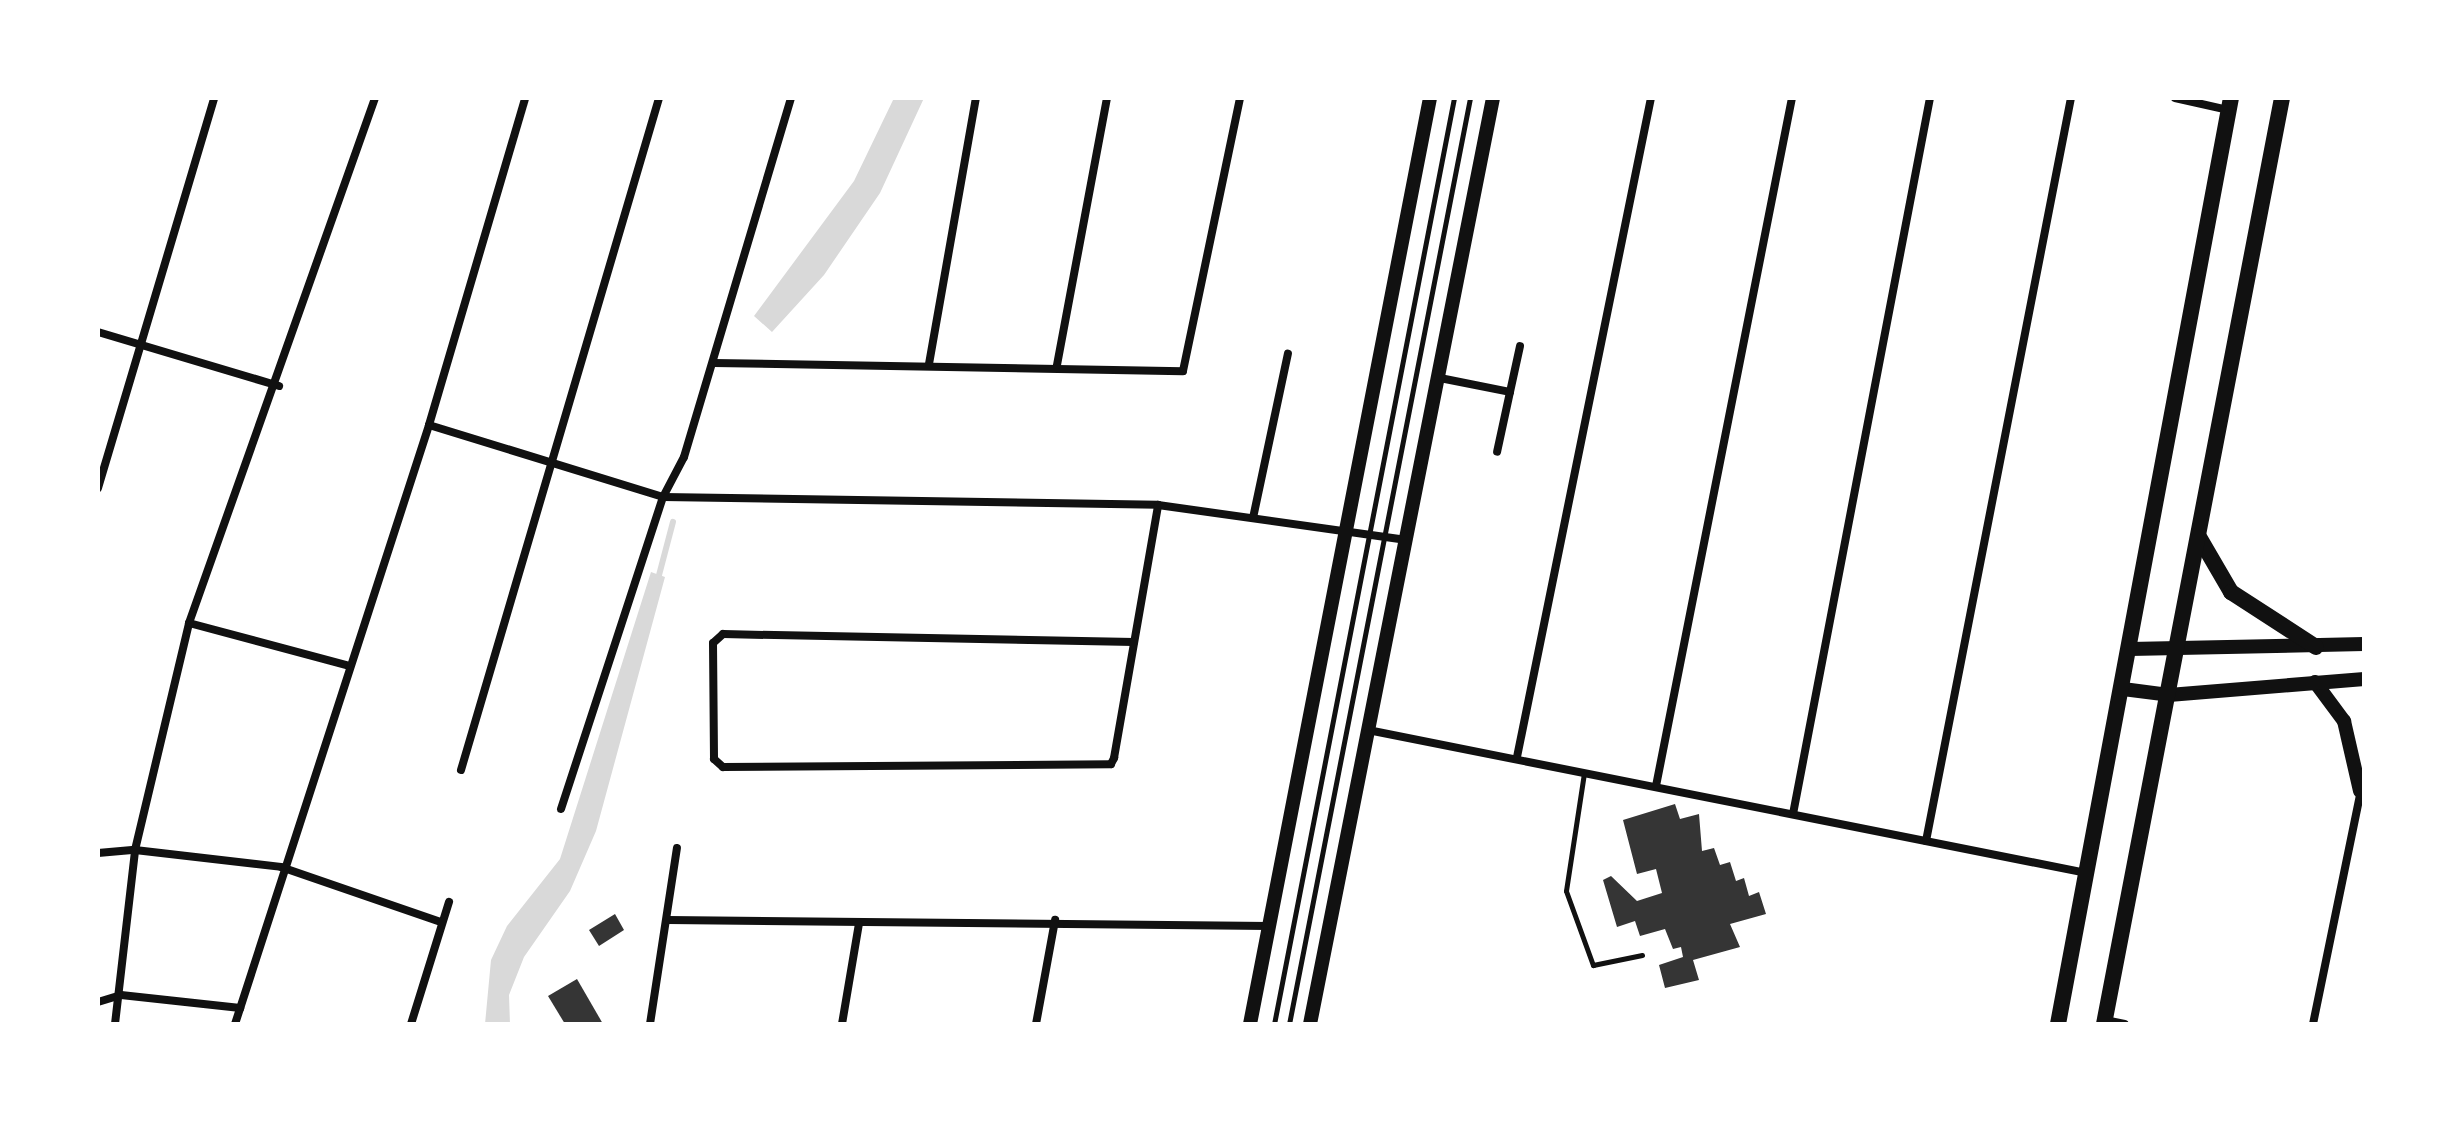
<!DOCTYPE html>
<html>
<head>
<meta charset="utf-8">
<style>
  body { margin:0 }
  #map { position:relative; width:2462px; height:1122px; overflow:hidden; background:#fff; font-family:"Titillium Web",sans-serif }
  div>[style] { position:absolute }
  .water>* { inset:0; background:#d9d9d9 }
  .stream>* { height:6px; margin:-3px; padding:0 3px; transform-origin:3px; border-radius:3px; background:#d9d9d9 }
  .building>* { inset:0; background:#353535 }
  .service>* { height:5px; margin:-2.5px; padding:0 2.5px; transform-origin:2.5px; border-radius:2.5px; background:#111 }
  .minor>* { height:8px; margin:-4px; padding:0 4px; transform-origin:4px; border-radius:4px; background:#111 }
  .tertiary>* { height:14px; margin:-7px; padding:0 7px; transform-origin:7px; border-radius:7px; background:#111 }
  .secondary>* { height:14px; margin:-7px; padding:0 7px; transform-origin:7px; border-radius:7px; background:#111 }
  .primary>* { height:16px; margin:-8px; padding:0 8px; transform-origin:8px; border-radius:8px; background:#111 }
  span { translate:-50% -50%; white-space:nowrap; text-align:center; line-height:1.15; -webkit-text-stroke:7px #fff; paint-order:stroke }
  .frame { position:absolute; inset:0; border:100px solid #fff; pointer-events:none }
</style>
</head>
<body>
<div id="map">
  <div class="water">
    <div style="clip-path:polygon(894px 98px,924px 98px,880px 193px,824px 275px,772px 332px,754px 316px,854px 181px)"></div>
    <div style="clip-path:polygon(651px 572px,665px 577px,596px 831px,570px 891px,524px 957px,509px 995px,510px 1024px,485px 1024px,491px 960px,507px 926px,560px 859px)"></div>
  </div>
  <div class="stream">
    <div style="left:658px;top:579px;width:59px;rotate:-75.3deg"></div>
  </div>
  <div class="building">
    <div style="clip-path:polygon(1675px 804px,1680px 819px,1699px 814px,1702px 851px,1714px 848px,1720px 865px,1730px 862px,1736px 881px,1744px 878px,1749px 896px,1759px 892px,1766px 914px,1730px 924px,1740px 947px,1693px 960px,1699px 980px,1665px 988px,1659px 965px,1683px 957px,1681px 947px,1673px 949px,1665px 929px,1640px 936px,1635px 921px,1617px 927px,1603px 880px,1611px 876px,1637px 901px,1662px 893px,1656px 869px,1637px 874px,1623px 820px)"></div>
    <div style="clip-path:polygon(615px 914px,624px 930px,599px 946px,589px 930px)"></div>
    <div style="clip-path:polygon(577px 979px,603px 1024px,565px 1024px,548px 996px)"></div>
  </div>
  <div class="service">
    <div style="left:1584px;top:773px;width:119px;rotate:98.7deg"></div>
    <div style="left:1566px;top:891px;width:79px;rotate:70deg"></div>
    <div style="left:1593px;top:965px;width:50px;rotate:-11.5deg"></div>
    <div style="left:1274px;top:1024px;width:943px;rotate:-79deg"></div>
    <div style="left:1289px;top:1024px;width:944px;rotate:-78.94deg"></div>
  </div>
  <div class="minor">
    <div style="left:2175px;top:98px;width:54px;rotate:12.8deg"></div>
    <div style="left:98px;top:332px;width:189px;rotate:16.6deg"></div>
    <div style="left:714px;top:363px;width:469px;rotate:1deg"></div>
    <div style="left:1183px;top:371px;width:279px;rotate:-78.2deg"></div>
    <div style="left:929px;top:364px;width:270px;rotate:-80deg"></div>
    <div style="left:1057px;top:365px;width:272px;rotate:-79.4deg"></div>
    <div style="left:1440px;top:378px;width:71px;rotate:11.3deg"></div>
    <div style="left:1510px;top:392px;width:61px;rotate:102.2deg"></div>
    <div style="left:1510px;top:392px;width:47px;rotate:-77.7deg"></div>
    <div style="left:429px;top:425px;width:245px;rotate:17.1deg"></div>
    <div style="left:663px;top:497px;width:495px;rotate:0.9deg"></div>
    <div style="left:1158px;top:505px;width:251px;rotate:8deg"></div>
    <div style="left:98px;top:488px;width:407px;rotate:-73.4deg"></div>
    <div style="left:1253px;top:518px;width:168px;rotate:-78deg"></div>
    <div style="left:189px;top:623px;width:163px;rotate:15deg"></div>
    <div style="left:1134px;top:642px;width:411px;rotate:-178.9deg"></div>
    <div style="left:723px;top:634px;width:13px;rotate:138deg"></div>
    <div style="left:713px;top:643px;width:116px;rotate:89.5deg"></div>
    <div style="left:714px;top:759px;width:12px;rotate:42deg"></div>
    <div style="left:723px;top:767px;width:388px;rotate:-0.4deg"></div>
    <div style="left:1111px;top:764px;width:7px;rotate:-63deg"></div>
    <div style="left:1114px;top:758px;width:257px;rotate:-80.1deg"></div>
    <div style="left:1368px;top:730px;width:732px;rotate:11.26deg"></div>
    <div style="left:1517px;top:757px;width:672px;rotate:-78.51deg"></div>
    <div style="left:461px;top:770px;width:701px;rotate:-73.58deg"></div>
    <div style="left:1656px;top:786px;width:701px;rotate:-78.82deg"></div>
    <div style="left:561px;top:809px;width:328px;rotate:-71.9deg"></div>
    <div style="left:663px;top:497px;width:45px;rotate:-62.3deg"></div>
    <div style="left:684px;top:457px;width:375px;rotate:-73.4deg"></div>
    <div style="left:1793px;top:814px;width:729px;rotate:-79.17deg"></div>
    <div style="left:1926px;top:841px;width:757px;rotate:-78.96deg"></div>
    <div style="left:98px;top:853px;width:37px;rotate:-5deg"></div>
    <div style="left:135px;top:850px;width:147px;rotate:6.6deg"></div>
    <div style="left:281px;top:867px;width:169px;rotate:19deg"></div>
    <div style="left:668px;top:920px;width:601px;rotate:0.57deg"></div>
    <div style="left:98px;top:1002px;width:24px;rotate:-17deg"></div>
    <div style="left:121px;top:995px;width:120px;rotate:6.2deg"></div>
    <div style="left:2105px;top:1020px;width:20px;rotate:11deg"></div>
    <div style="left:115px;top:1024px;width:175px;rotate:-83.4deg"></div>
    <div style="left:135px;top:850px;width:233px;rotate:-76.6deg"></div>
    <div style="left:189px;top:623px;width:557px;rotate:-70.49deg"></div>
    <div style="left:235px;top:1024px;width:630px;rotate:-72.05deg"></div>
    <div style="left:429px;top:425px;width:341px;rotate:-73.6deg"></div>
    <div style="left:411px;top:1024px;width:128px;rotate:-72.7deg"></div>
    <div style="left:650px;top:1024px;width:178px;rotate:-81.3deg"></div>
    <div style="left:842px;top:1024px;width:101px;rotate:-80.4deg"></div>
    <div style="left:1036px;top:1024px;width:106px;rotate:-79.6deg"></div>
    <div style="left:2313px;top:1024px;width:239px;rotate:-78.4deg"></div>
  </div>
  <div class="tertiary">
    <div style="left:2130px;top:649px;width:234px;rotate:-1.2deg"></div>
    <div style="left:2315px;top:682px;width:49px;rotate:53.4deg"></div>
    <div style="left:2344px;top:721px;width:72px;rotate:77.1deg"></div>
    <div style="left:2123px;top:689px;width:46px;rotate:7.4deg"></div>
    <div style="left:2169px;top:695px;width:196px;rotate:-4.7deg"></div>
  </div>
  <div class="secondary">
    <div style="left:1250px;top:1024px;width:943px;rotate:-79deg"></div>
    <div style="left:1310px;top:1024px;width:944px;rotate:-78.82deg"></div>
  </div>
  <div class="primary">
    <div style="left:2199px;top:537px;width:64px;rotate:59.8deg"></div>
    <div style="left:2231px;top:592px;width:101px;rotate:32.9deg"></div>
    <div style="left:2058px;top:1024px;width:942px;rotate:-79.42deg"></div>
    <div style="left:2104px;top:1024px;width:943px;rotate:-79.12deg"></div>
  </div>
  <div class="frame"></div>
</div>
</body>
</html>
